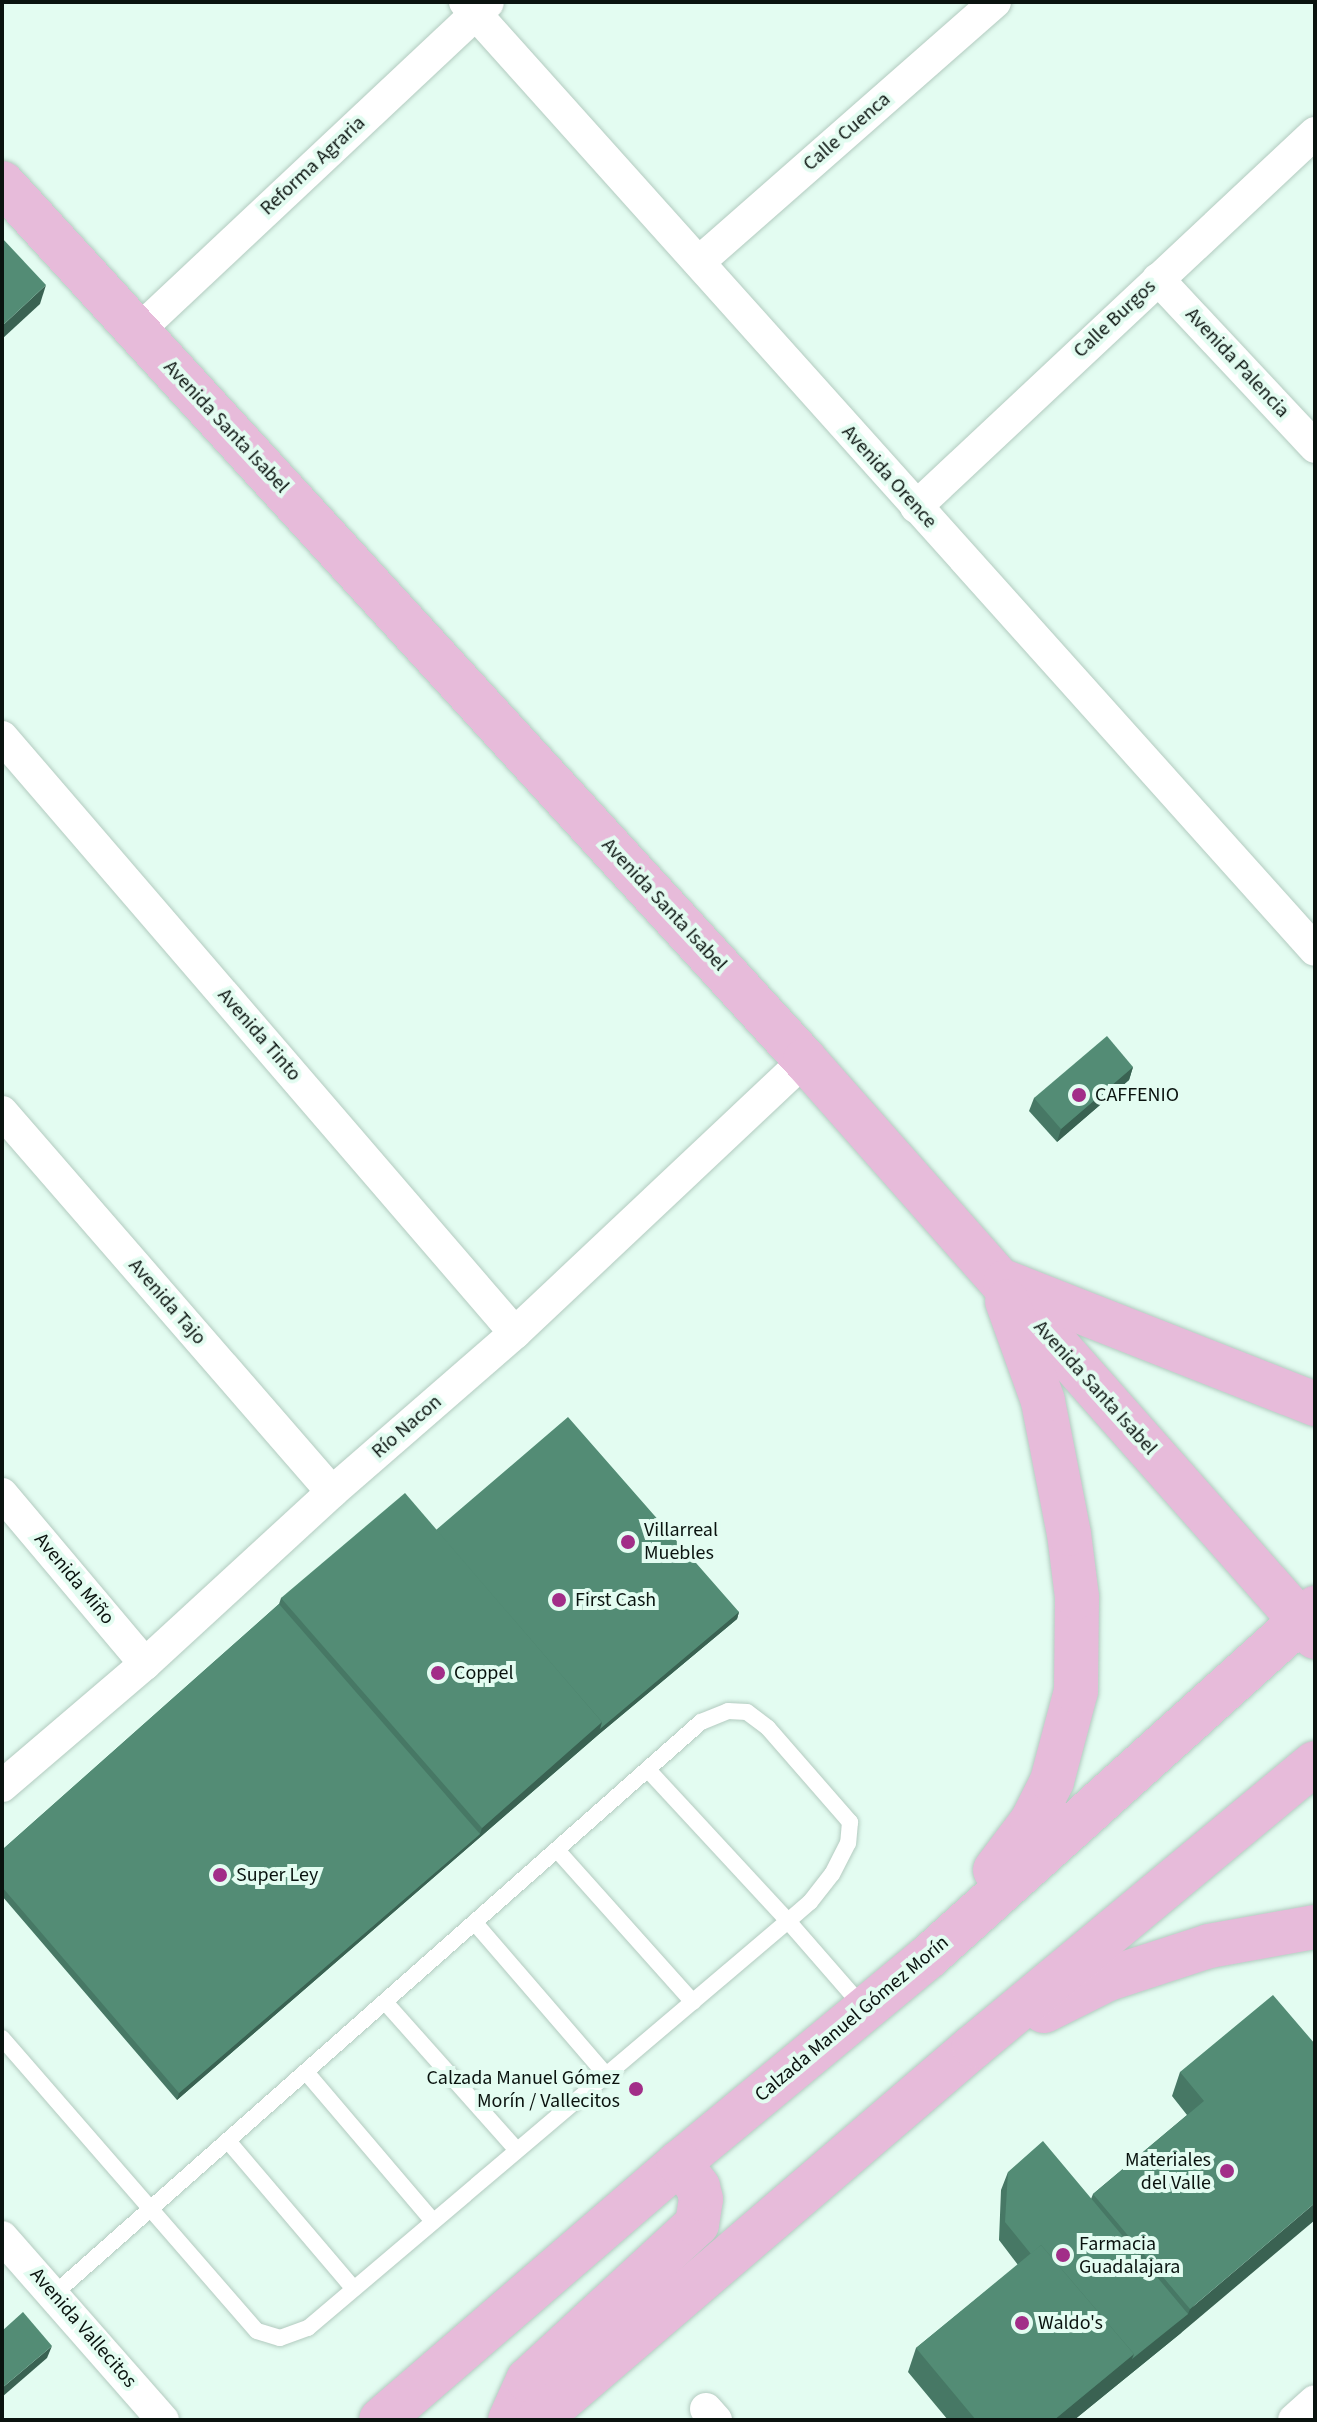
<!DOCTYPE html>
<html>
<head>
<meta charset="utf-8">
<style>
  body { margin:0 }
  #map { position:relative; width:1317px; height:2422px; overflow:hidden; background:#e3fcf1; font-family:"Source Sans 3",sans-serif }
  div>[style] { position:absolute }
  .roads { filter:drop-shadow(0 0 2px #b3cbc0) drop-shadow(0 0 2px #b3cbc0) }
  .service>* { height:16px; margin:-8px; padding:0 8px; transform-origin:8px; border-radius:8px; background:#fff }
  .minor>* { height:32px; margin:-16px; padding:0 16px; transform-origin:16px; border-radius:16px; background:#fff }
  .primary>* { height:44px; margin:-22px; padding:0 22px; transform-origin:22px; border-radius:22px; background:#e7bbda }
  .wall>* { inset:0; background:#477865 }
  .shaded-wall>* { inset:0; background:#3a6252 }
  .building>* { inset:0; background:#538c75 }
  .dots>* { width:22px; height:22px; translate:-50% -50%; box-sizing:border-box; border:4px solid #e3fcf1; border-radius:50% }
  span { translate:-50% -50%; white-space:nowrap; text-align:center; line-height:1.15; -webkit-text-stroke:8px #e3fcf1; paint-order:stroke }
  .street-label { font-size:20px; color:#0a130f }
  .poi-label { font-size:20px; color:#0a130f }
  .left { translate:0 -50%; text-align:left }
  .right { translate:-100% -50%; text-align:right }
  .frame { position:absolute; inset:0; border:4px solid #0a130f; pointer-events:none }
</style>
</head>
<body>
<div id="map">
  <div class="roads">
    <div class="service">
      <div style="left:557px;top:1850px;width:204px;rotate:48.2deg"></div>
      <div style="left:475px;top:1923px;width:201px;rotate:49.2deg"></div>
      <div style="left:385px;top:2002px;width:198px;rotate:48.3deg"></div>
      <div style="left:2px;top:2038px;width:388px;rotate:49deg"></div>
      <div style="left:257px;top:2331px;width:24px;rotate:17deg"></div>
      <div style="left:280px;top:2338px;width:30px;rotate:-20deg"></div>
      <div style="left:308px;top:2328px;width:629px;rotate:-40.3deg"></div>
      <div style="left:788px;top:1921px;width:206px;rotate:-132.8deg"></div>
      <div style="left:306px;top:2072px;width:196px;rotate:49.6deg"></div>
      <div style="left:228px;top:2141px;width:194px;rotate:49.6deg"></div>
      <div style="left:53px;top:2295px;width:865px;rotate:-41.49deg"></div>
      <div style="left:701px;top:1722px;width:29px;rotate:-22deg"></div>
      <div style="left:728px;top:1711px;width:19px;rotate:3deg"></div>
      <div style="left:747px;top:1712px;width:26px;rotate:37deg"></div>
      <div style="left:768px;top:1728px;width:125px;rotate:48.9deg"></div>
      <div style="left:850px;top:1822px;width:21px;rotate:95deg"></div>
      <div style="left:848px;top:1843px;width:35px;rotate:117deg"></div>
      <div style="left:832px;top:1874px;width:36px;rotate:128deg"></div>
      <div style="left:810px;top:1902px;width:29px;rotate:139deg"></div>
      <div style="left:788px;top:1921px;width:116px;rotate:48.9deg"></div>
    </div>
    <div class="minor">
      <div style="left:465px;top:2px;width:1273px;rotate:48.12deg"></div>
      <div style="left:699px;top:262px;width:394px;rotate:-41.3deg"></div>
      <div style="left:1158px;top:279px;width:230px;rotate:46.9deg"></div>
      <div style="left:138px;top:331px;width:480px;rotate:-43.2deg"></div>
      <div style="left:916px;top:507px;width:547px;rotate:-43.15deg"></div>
      <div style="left:2px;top:737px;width:786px;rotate:49.28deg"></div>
      <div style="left:2px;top:1112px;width:503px;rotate:49.03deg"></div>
      <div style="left:2px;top:1494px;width:222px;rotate:49.9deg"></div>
      <div style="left:2px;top:1786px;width:188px;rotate:-40.5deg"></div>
      <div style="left:145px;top:1664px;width:254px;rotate:-42.6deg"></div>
      <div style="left:332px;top:1492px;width:242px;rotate:-41deg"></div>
      <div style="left:515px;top:1333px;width:398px;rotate:-43.3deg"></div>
      <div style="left:2px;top:2237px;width:244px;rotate:48.7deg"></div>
      <div style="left:706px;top:2409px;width:15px;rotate:48deg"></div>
      <div style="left:1294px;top:2420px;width:28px;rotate:-42deg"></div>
    </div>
    <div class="primary">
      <div style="left:2px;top:183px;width:1189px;rotate:47.52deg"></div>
      <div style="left:805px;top:1060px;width:770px;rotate:48.53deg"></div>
      <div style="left:1005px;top:1282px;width:333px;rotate:21.5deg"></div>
      <div style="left:995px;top:1870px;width:61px;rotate:-52.9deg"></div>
      <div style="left:1032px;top:1821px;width:45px;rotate:-63.4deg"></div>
      <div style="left:1052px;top:1781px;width:93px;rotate:-75.1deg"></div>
      <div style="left:1076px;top:1691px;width:94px;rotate:-89.4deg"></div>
      <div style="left:1077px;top:1597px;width:64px;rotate:-97.2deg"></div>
      <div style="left:1069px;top:1534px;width:136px;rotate:-101.1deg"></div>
      <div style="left:1043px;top:1401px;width:106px;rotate:-109.8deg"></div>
      <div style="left:1044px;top:2011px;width:72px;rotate:-26.6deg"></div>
      <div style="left:1108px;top:1979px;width:106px;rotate:-18.1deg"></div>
      <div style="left:1209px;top:1946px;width:108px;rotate:-10.2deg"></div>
      <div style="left:381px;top:2420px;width:394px;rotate:-40.8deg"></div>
      <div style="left:679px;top:2163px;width:322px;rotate:-39.6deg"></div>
      <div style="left:927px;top:1958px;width:523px;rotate:-42.05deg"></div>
      <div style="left:510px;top:2420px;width:44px;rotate:-65.8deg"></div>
      <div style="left:528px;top:2380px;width:230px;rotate:-42.7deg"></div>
      <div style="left:697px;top:2224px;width:25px;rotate:-81deg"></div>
      <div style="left:701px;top:2199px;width:12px;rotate:-104deg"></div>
      <div style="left:698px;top:2187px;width:31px;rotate:-128deg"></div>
      <div style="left:538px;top:2420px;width:574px;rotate:-40.62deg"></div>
      <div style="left:974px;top:2046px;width:443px;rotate:-39.7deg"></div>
    </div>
  </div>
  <div class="wall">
    <div style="clip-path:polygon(1133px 1067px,1129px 1080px,1057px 1142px,1029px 1111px,1034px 1098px)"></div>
    <div style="clip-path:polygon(436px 1530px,739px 1612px,737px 1619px,598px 1735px,177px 2100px,2px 1896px,2px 1850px,279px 1604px,281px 1598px)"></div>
    <div style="clip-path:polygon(1315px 2044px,1181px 2333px,1074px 2420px,948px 2420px,908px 2372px,916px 2348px,1018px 2265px,999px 2240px,1001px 2190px,1008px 2172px,1091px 2199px,1093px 2194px,1187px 2115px,1172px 2096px,1180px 2072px)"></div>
  </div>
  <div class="shaded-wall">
    <div style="clip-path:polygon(46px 285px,40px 304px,2px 339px,2px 326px)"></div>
    <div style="clip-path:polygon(1133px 1067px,1129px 1080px,1057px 1142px,1061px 1129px)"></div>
    <div style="clip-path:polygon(739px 1612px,737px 1619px,598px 1735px,177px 2100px,179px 2093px,480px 1834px,482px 1828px,602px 1722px)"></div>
    <div style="clip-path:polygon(1315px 2203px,1315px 2220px,1181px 2333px,1074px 2420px,1054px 2420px,1134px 2354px,1188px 2314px,1190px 2309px)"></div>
    <div style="clip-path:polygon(52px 2346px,47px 2358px,2px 2397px,2px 2388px)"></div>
  </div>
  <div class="building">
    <div style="clip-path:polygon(2px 238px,46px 285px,2px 326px)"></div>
    <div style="clip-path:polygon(1107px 1036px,1133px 1067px,1061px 1129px,1034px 1098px)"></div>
    <div style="clip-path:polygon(568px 1417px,739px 1612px,600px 1729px,602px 1722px,436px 1530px)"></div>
    <div style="clip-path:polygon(405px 1493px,602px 1722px,482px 1828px,281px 1598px)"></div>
    <div style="clip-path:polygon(279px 1604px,480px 1834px,179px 2093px,2px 1887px,2px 1850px)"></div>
    <div style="clip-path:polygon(1273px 1995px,1315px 2044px,1315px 2203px,1190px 2309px,1093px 2194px,1204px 2101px,1180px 2072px)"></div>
    <div style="clip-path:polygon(1043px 2141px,1188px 2314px,1132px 2359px,1134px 2354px,1041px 2245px,1031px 2254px,1005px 2222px,1008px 2172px)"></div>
    <div style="clip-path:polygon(1041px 2245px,1134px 2354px,1054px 2420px,976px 2420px,916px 2348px)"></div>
    <div style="clip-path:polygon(23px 2312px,52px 2346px,2px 2388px,2px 2331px)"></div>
  </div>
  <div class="dots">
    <div style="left:1079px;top:1095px;background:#a22e88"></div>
    <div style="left:628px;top:1542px;background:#a22e88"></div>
    <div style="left:559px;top:1600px;background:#a22e88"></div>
    <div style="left:438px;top:1673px;background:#a22e88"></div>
    <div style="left:220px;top:1875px;background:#a22e88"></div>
    <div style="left:636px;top:2089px;background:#a22e88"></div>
    <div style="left:1227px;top:2171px;background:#a22e88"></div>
    <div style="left:1063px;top:2255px;background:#a22e88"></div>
    <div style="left:1022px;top:2323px;background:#a22e88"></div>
  </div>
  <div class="street-label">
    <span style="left:847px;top:132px;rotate:-41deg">Calle Cuenca</span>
    <span style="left:313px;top:166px;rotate:-43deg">Reforma Agraria</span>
    <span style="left:1115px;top:319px;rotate:-43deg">Calle Burgos</span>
    <span style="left:1237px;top:363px;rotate:47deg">Avenida Palencia</span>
    <span style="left:226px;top:427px;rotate:47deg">Avenida Santa Isabel</span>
    <span style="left:889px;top:477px;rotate:48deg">Avenida Orence</span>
    <span style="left:664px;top:905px;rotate:47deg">Avenida Santa Isabel</span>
    <span style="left:259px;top:1035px;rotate:49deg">Avenida Tinto</span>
    <span style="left:167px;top:1302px;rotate:49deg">Avenida Tajo</span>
    <span style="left:1095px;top:1388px;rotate:48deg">Avenida Santa Isabel</span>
    <span style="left:407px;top:1427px;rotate:-41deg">Río Nacon</span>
    <span style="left:74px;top:1579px;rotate:50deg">Avenida Miño</span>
    <span style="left:852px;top:2019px;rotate:-40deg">Calzada Manuel Gómez Morín</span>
    <span style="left:83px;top:2328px;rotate:49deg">Avenida Vallecitos</span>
  </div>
  <div class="poi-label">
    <span class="left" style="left:1095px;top:1095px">CAFFENIO</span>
    <span class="left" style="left:644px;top:1542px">Villarreal<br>Muebles</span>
    <span class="left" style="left:575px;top:1600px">First Cash</span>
    <span class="left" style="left:454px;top:1673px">Coppel</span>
    <span class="left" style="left:236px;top:1875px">Super Ley</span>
    <span class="right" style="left:620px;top:2090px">Calzada Manuel Gómez<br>Morín / Vallecitos</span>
    <span class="right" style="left:1211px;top:2172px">Materiales<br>del Valle</span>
    <span class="left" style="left:1079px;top:2256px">Farmacia<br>Guadalajara</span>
    <span class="left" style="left:1038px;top:2323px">Waldo's</span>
  </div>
  <div class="frame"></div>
</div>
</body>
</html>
